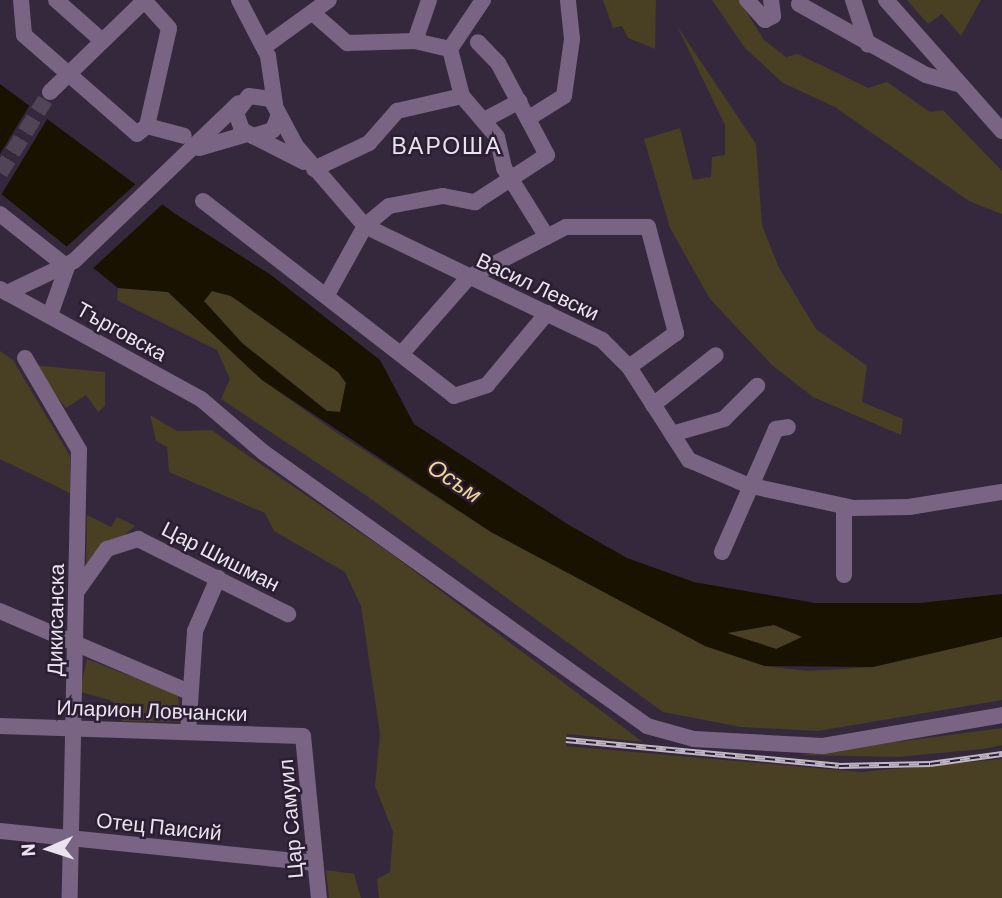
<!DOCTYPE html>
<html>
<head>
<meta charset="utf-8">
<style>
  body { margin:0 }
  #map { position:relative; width:1002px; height:898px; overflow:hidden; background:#36283c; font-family:Barlow,sans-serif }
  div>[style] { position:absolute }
  .green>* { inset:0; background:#493f22 }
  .water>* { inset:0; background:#191200 }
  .pier>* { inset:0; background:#36283c }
  .minor-tunnel>* { height:16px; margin-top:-8px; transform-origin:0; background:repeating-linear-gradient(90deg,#514457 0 16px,transparent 0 24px) }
  .minor>* { height:16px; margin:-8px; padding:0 8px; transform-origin:8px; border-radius:8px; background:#7a6484 }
  .rail>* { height:6px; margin-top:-3px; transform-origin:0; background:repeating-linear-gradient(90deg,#2c1e32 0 10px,#c0b6c4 0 20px); box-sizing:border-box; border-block:2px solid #c0b6c4 }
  span { translate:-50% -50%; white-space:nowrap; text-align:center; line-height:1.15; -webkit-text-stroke:5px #2c1e32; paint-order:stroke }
  .street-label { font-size:21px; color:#ebe2ef }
  .neighbourhood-label { font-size:23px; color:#ebe2ef; letter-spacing:2px }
  .water-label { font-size:23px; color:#f2d993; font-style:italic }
  .north { position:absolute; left:14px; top:814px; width:70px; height:70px; -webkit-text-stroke:5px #2c1e32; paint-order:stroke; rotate:267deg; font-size:19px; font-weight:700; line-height:28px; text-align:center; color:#ebe2ef }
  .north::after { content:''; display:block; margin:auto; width:24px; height:32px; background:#ebe2ef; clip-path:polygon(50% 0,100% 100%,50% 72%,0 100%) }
</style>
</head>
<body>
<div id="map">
  <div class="green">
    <div style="clip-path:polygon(603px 0,656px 0,655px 49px,628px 38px,622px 26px,613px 28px)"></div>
    <div style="clip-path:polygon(712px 0,739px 0,764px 40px,786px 57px,798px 54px,868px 88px,887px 82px,930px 112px,943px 110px,1002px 171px,1002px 214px,969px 201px,835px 107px,783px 83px,745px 48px)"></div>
    <div style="clip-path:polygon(907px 0,981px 0,961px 36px,942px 14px,928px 24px)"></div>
    <div style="clip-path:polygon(677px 26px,756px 144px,762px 225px,779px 268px,816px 329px,867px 366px,862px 402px,903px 419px,901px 435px,813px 397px,772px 365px,710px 299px,670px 228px,644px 139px,680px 128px,693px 180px,711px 177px,712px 157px,725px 155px,725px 125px)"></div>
    <div style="clip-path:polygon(118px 288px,168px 292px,262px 380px,337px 433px,491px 532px,705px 646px,765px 666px,808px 671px,873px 667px,1002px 637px,1002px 700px,818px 731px,741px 727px,663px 712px,367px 496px,221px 399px,230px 379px,217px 350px,117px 300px)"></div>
    <div style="clip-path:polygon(212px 291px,231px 296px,338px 372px,346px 383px,340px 412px,327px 411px,242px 343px,204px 301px)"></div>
    <div style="clip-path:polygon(0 351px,13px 360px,70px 456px,70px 493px,0 459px)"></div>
    <div style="clip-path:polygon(32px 365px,105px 372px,105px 406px,98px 412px,86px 395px,66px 408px)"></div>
    <div style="clip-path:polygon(150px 415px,177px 431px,211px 430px,390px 553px,643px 742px,567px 734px,566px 746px,861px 772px,1002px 759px,1002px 898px,379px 898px,377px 879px,390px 872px,393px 832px,375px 786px,380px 734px,361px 606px,345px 572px,274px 531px,265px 513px,169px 472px,167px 447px,156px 441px)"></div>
    <div style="clip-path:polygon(87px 515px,111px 527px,117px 517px,135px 526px,86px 567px)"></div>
    <div style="clip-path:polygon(774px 625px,802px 637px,777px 649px,727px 633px)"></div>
    <div style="clip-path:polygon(87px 659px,178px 695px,180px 722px,122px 721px,121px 708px,110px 700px,80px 692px)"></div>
    <div style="clip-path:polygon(1002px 728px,1002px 745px,983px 749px,897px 757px,799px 755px)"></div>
    <div style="clip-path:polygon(326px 870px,354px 874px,361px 898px,329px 898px)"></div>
  </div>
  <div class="water">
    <div style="clip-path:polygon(evenodd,0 84px,174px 213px,271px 275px,380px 360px,414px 424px,569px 525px,627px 558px,694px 582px,815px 603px,920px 603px,1002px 594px,1002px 637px,873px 667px,765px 666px,705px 646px,491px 532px,262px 380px,168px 292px,118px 288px,0 193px,0 84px,212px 291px,231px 296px,338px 372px,346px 383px,340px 412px,327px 411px,242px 343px,204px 301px,212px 291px,0 84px,774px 625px,802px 637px,776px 649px,727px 633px,774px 625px)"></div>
  </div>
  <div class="pier">
    <div style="clip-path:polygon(31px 103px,49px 116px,0 197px,0 154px)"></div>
    <div style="clip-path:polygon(138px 182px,165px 202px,91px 270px,65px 248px)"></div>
  </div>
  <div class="minor-tunnel">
    <div style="left:0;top:173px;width:86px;rotate:-58.3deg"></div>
  </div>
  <div class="minor">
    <div style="left:21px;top:0;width:35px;rotate:85deg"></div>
    <div style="left:24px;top:35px;width:150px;rotate:41.2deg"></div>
    <div style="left:137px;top:134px;width:13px;rotate:-39deg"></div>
    <div style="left:147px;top:126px;width:100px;rotate:-77.3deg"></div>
    <div style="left:169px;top:28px;width:38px;rotate:-132deg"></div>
    <div style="left:56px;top:0;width:57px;rotate:41.5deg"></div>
    <div style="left:239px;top:0;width:63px;rotate:62.6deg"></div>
    <div style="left:268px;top:56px;width:49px;rotate:81.7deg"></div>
    <div style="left:747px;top:0;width:27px;rotate:48deg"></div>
    <div style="left:765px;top:20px;width:9px;rotate:-27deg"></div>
    <div style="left:773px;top:16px;width:16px;rotate:-97deg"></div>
    <div style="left:853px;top:0;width:47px;rotate:71.6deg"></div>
    <div style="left:886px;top:0;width:175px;rotate:48.5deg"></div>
    <div style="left:799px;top:4px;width:145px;rotate:29.2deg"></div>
    <div style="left:926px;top:75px;width:36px;rotate:16deg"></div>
    <div style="left:315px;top:15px;width:43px;rotate:41.2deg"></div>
    <div style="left:347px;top:43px;width:68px;rotate:-1.7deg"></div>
    <div style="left:415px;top:41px;width:36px;rotate:13deg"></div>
    <div style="left:415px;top:41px;width:43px;rotate:-71.1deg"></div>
    <div style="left:264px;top:47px;width:80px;rotate:-35.9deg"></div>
    <div style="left:450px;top:49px;width:49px;rotate:75.7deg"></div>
    <div style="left:462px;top:96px;width:54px;rotate:49.5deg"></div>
    <div style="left:497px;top:137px;width:32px;rotate:77deg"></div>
    <div style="left:504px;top:168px;width:81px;rotate:58.1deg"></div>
    <div style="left:450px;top:49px;width:59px;rotate:-56deg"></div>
    <div style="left:50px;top:92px;width:132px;rotate:-44.1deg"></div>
    <div style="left:278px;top:117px;width:14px;rotate:111deg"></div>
    <div style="left:273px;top:130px;width:21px;rotate:163deg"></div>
    <div style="left:253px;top:136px;width:13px;rotate:-151deg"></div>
    <div style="left:242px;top:130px;width:18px;rotate:-109deg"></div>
    <div style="left:236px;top:113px;width:21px;rotate:-53deg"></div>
    <div style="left:249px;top:96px;width:22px;rotate:8deg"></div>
    <div style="left:271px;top:99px;width:53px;rotate:62deg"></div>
    <div style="left:296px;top:146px;width:106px;rotate:49.2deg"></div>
    <div style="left:365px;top:226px;width:263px;rotate:25.7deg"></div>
    <div style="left:602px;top:340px;width:38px;rotate:45deg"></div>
    <div style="left:629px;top:367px;width:111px;rotate:57.2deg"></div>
    <div style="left:689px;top:460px;width:63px;rotate:23.3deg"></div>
    <div style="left:747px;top:485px;width:108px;rotate:12.2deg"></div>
    <div style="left:853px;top:508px;width:56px;rotate:-1deg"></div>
    <div style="left:909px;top:507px;width:94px;rotate:-9.2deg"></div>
    <div style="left:529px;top:118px;width:41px;rotate:-32.2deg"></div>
    <div style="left:564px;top:96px;width:58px;rotate:-82deg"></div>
    <div style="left:572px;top:39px;width:39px;rotate:-96deg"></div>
    <div style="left:486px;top:119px;width:38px;rotate:-28deg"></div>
    <div style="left:147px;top:126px;width:38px;rotate:15deg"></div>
    <div style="left:253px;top:136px;width:57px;rotate:27deg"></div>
    <div style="left:199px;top:148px;width:50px;rotate:-16.3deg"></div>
    <div style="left:314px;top:169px;width:61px;rotate:-25.3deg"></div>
    <div style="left:369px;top:143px;width:43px;rotate:-48.8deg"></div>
    <div style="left:397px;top:111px;width:67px;rotate:-13deg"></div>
    <div style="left:203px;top:201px;width:318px;rotate:37.8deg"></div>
    <div style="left:454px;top:396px;width:35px;rotate:-18deg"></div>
    <div style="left:487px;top:385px;width:94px;rotate:-50.2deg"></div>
    <div style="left:0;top:214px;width:85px;rotate:38.3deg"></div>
    <div style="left:0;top:289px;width:229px;rotate:28.7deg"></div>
    <div style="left:201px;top:399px;width:82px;rotate:40.5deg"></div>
    <div style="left:263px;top:452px;width:472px;rotate:35.5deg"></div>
    <div style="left:647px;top:726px;width:49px;rotate:15.5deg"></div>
    <div style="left:694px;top:739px;width:129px;rotate:3.1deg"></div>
    <div style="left:823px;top:746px;width:182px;rotate:-9.8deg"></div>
    <div style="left:7px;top:293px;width:74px;rotate:-25.5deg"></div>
    <div style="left:74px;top:261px;width:228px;rotate:-43.8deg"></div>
    <div style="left:328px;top:293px;width:77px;rotate:-61.1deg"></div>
    <div style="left:365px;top:226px;width:31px;rotate:-40deg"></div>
    <div style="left:389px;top:206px;width:55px;rotate:-10.5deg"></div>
    <div style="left:443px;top:196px;width:33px;rotate:11deg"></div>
    <div style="left:475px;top:202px;width:86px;rotate:-33.1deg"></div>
    <div style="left:547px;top:155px;width:104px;rotate:-118deg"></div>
    <div style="left:498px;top:63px;width:29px;rotate:-134deg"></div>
    <div style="left:50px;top:315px;width:51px;rotate:-70.5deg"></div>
    <div style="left:403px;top:352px;width:100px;rotate:-48.7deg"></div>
    <div style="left:469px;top:277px;width:109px;rotate:-27.3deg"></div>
    <div style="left:566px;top:227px;width:82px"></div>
    <div style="left:648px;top:227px;width:110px;rotate:75.2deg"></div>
    <div style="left:676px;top:333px;width:58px;rotate:144.1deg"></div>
    <div style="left:25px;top:358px;width:107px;rotate:59.6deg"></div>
    <div style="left:79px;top:450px;width:448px;rotate:91.2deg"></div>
    <div style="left:653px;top:405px;width:80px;rotate:-38.4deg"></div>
    <div style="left:672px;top:434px;width:54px;rotate:-16.1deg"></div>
    <div style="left:724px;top:419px;width:47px;rotate:-45deg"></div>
    <div style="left:722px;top:552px;width:134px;rotate:-66.3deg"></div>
    <div style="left:776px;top:429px;width:12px;rotate:-9deg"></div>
    <div style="left:844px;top:575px;width:68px;rotate:-90deg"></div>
    <div style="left:77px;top:591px;width:52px;rotate:-54.5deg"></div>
    <div style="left:107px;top:549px;width:33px;rotate:-18deg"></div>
    <div style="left:138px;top:539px;width:168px;rotate:26.6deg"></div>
    <div style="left:0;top:611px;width:206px;rotate:23.2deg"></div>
    <div style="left:0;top:726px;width:303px;rotate:1.9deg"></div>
    <div style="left:303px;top:736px;width:163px;rotate:84.4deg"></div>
    <div style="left:188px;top:732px;width:101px;rotate:-86deg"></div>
    <div style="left:195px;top:631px;width:58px;rotate:-66.5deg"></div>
    <div style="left:0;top:831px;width:317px;rotate:5.8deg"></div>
  </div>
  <div class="rail">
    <div style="left:566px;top:740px;width:274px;rotate:5.4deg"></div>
    <div style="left:839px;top:766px;width:91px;rotate:-1.3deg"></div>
    <div style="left:930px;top:764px;width:73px;rotate:-7.9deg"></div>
  </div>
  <div class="street-label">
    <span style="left:538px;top:286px;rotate:25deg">Васил Левски</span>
    <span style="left:122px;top:331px;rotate:29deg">Търговска</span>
    <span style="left:221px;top:556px;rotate:27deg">Цар Шишман</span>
    <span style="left:55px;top:620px;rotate:-89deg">Дикисанска</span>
    <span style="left:152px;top:710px;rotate:2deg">Иларион Ловчански</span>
    <span style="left:290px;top:819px;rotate:-95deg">Цар Самуил</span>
    <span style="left:159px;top:826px;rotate:6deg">Отец Паисий</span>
  </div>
  <div class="neighbourhood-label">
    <span style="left:447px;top:145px">ВАРОША</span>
  </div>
  <div class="water-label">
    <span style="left:455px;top:480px;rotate:34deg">Осъм</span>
  </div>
  <div class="north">N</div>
</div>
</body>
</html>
